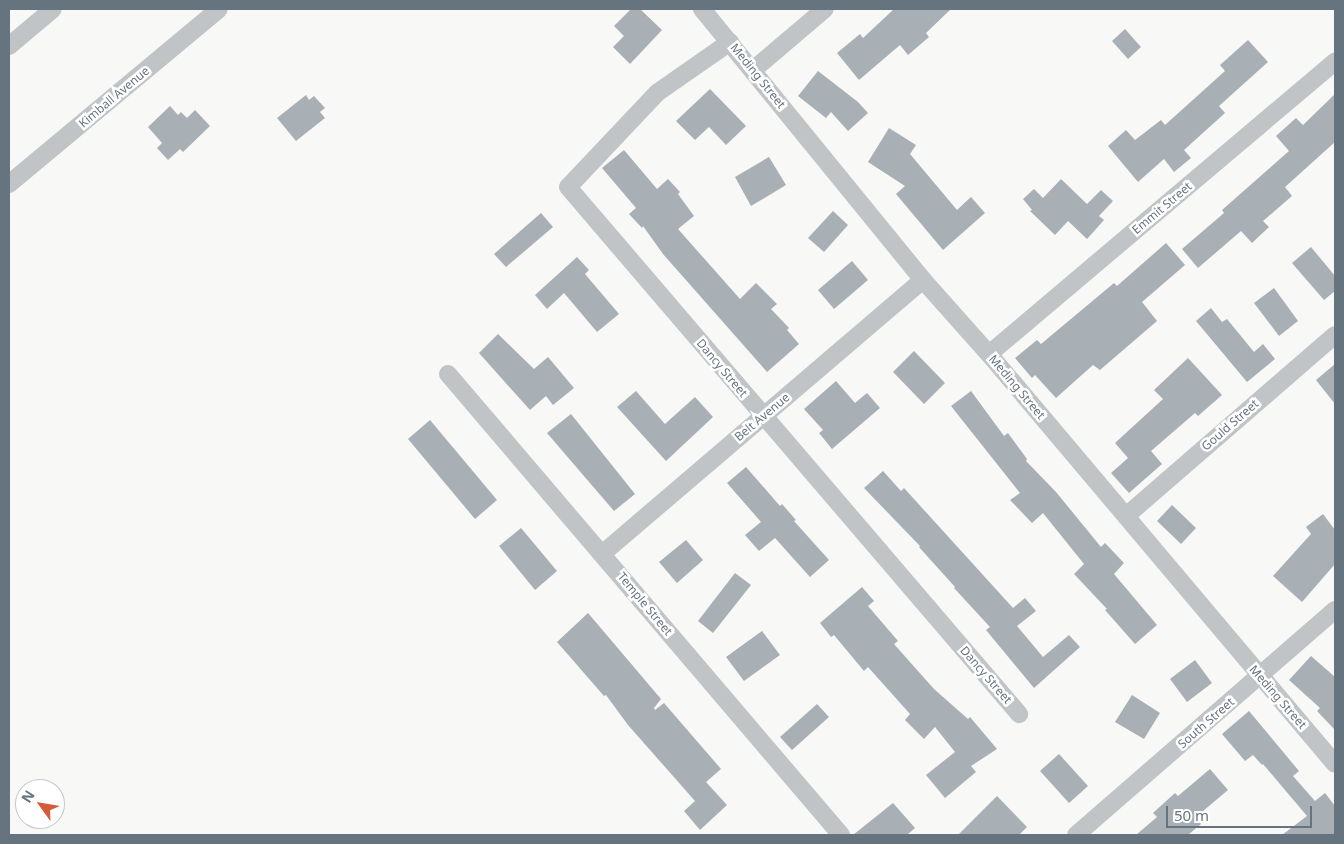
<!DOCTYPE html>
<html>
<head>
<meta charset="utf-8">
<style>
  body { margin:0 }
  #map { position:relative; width:1344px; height:844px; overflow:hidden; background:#f8f8f6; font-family:"Noto Sans",sans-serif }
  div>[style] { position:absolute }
  .building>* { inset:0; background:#a8afb5 }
  .street>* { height:18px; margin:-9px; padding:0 9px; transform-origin:9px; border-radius:9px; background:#c0c4c7 }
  span { translate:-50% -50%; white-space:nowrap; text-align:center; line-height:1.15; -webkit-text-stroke:5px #fff; paint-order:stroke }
  .street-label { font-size:12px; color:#66747f }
  .frame { position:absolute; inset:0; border:10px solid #66747f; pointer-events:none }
  .north { position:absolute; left:15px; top:779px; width:50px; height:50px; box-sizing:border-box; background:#fff; border:1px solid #c2c7cc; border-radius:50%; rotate:302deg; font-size:14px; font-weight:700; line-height:20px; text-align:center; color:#66747f }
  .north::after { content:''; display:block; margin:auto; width:18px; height:22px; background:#d65b38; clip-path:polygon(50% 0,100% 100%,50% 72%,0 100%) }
  .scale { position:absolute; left:1166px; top:806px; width:146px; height:22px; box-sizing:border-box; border:2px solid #66747f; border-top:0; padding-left:6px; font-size:15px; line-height:18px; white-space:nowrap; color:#66747f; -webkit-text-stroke:4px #fff; paint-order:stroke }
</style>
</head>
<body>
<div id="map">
  <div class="building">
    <div style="clip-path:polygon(631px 9px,640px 9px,662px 30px,630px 64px,613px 47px,624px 36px,614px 26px)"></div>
    <div style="clip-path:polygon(894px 9px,951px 9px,926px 33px,929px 37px,908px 55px,900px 45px,859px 80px,837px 53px,860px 34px,863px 38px)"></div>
    <div style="clip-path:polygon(1125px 29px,1141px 47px,1128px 59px,1112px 41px)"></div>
    <div style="clip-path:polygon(1248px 40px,1268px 62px,1219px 106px,1225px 113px,1184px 150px,1191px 158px,1174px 172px,1164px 159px,1138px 182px,1108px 146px,1126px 130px,1135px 140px,1161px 120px,1165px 125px,1225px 71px,1220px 65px)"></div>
    <div style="clip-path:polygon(818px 71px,858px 102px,868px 113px,848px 131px,831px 112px,826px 118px,798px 96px)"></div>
    <div style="clip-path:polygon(710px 89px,746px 126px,726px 145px,709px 127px,695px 140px,676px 121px)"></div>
    <div style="clip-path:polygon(1335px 94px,1335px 142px,1285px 187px,1292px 196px,1263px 221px,1269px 227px,1252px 243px,1241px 231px,1198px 268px,1182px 249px,1224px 213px,1222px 210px,1289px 151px,1276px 136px,1296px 118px,1303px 125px)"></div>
    <div style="clip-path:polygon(306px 95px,309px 100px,314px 96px,325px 108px,320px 112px,325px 118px,296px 141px,277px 118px)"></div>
    <div style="clip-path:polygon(170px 106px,178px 115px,181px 112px,187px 118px,195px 110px,210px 126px,183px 152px,180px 149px,168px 160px,157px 148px,162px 143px,148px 127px)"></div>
    <div style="clip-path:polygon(889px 128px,916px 145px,910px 154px,957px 210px,971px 197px,985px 213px,943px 250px,896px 194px,905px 186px,868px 162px)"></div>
    <div style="clip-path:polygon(624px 150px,657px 189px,668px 179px,680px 192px,678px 194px,694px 216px,678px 229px,740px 299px,756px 283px,777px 304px,771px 309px,789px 328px,787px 330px,799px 344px,767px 372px,663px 254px,643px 226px,642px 228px,629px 214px,636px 208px,602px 168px)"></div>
    <div style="clip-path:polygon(769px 157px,786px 185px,751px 206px,735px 177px)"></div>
    <div style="clip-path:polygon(1061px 179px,1087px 204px,1101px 190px,1113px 201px,1099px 216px,1104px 220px,1087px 239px,1068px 221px,1055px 235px,1030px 211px,1032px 210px,1023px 199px,1034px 189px,1043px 198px)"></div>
    <div style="clip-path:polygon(833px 211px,848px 225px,824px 252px,808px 238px)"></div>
    <div style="clip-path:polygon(541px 213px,553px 227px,506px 267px,494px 254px)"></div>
    <div style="clip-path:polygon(1166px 243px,1185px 265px,1142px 302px,1157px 321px,1100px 370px,1093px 365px,1056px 398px,1035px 375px,1032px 378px,1015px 358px,1037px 340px,1041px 344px,1114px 283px,1117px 286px)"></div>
    <div style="clip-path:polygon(1311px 247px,1335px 276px,1335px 291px,1324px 300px,1292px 263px)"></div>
    <div style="clip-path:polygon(577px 257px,589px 270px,585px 274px,619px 314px,597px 332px,564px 293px,547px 309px,535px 295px)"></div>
    <div style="clip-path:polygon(852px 261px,868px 280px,834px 309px,818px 290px)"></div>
    <div style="clip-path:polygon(1274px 288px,1298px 321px,1279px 336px,1254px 303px)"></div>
    <div style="clip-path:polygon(1211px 308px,1222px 322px,1227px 319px,1254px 352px,1263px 344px,1275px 359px,1247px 382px,1196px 321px)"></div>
    <div style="clip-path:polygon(498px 334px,534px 369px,548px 357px,574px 388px,553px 405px,546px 396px,530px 410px,479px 353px)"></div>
    <div style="clip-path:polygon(914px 351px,945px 383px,924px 404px,893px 372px)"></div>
    <div style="clip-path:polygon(1188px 358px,1222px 395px,1198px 416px,1195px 413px,1151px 451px,1162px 464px,1129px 493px,1111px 473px,1128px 458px,1115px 443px,1163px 399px,1154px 390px)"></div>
    <div style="clip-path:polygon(1335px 364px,1335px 404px,1316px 380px)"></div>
    <div style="clip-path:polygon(836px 381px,855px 403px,867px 393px,880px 408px,832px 449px,819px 433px,823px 430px,804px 409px)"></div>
    <div style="clip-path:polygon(636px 391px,665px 424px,695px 397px,713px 417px,666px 461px,617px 407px)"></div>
    <div style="clip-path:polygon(971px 391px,1004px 436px,1008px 433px,1027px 459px,1026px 461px,1056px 492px,1101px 547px,1105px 543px,1124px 563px,1114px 574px,1157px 625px,1135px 644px,1105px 610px,1107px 609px,1074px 574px,1084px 564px,1043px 513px,1032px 523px,1010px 500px,1020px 493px,951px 406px)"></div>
    <div style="clip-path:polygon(571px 414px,635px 494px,614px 511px,547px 433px)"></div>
    <div style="clip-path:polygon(430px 420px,497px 500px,475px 519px,408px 439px)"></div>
    <div style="clip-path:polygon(746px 467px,780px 506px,782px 504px,796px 520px,794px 521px,829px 560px,810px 577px,775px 538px,759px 551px,745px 535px,761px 522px,727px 483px)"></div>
    <div style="clip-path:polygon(883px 471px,901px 491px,904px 488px,1013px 608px,1025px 598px,1036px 611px,1017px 626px,1043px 657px,1069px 635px,1080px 647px,1034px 688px,986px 630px,990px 627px,954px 588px,955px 587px,919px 547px,920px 546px,864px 488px)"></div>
    <div style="clip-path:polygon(1172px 505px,1196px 528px,1181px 544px,1157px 521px)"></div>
    <div style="clip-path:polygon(1323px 514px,1335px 530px,1335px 564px,1302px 602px,1273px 576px,1311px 534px,1306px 527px)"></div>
    <div style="clip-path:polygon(521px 528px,557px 571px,535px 590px,499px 546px)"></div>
    <div style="clip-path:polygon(686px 540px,703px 560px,677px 583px,659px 562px)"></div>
    <div style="clip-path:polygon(735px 573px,751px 585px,713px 633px,698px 621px)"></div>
    <div style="clip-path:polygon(862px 587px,874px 601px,868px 606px,898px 641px,894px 644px,934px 689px,968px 719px,970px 717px,997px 749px,971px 766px,976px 772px,945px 798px,926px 775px,955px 752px,935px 727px,924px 739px,905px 720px,910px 714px,868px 667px,864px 671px,834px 635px,831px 637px,820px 623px)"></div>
    <div style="clip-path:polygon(588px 613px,661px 699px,654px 708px,655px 710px,664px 703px,721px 769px,706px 782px,727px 805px,700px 830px,684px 811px,695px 801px,628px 725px,606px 695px,604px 696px,557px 642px)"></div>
    <div style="clip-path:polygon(762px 631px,780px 655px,744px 681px,726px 657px)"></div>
    <div style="clip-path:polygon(1311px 656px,1335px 677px,1335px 730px,1317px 711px,1320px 708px,1289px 680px)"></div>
    <div style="clip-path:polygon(1195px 660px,1212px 683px,1187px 702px,1170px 679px)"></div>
    <div style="clip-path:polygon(1132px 695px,1160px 713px,1144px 739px,1115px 722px)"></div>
    <div style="clip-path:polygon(817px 704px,829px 717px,792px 750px,780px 737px)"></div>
    <div style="clip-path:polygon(1249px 711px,1299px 771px,1293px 776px,1315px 801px,1325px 793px,1335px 806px,1335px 835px,1282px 835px,1307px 816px,1263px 764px,1262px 765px,1253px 755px,1245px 761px,1222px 734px)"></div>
    <div style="clip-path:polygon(1059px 754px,1088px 786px,1069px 803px,1040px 771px)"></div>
    <div style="clip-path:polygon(1210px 769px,1228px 790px,1196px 817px,1201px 824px,1188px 835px,1136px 835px,1157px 817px,1153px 813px,1175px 793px,1178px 796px)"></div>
    <div style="clip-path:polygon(997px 796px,1027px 827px,1019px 835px,958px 835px)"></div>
    <div style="clip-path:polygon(893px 803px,915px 828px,907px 835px,853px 835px)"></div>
  </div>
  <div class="street">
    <div style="left:702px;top:9px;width:350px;rotate:50.8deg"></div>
    <div style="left:923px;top:280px;width:99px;rotate:48.3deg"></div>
    <div style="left:989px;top:354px;width:536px;rotate:49.84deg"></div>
    <div style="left:730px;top:42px;width:89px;rotate:145.1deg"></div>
    <div style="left:657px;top:93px;width:129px;rotate:133.4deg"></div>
    <div style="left:568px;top:187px;width:694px;rotate:49.44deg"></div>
    <div style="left:9px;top:46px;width:57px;rotate:-40.1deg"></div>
    <div style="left:753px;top:70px;width:94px;rotate:-40.3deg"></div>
    <div style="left:9px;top:184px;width:273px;rotate:-39.8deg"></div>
    <div style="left:989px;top:354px;width:453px;rotate:-40.2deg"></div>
    <div style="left:448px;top:374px;width:606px;rotate:49.55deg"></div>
    <div style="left:1126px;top:516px;width:276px;rotate:-40.9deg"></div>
    <div style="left:602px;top:554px;width:422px;rotate:-40.5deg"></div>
    <div style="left:1076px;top:835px;width:343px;rotate:-41deg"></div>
  </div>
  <div class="street-label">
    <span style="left:758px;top:76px;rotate:51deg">Meding Street</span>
    <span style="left:114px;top:97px;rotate:-40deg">Kimball Avenue</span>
    <span style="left:1162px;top:208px;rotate:-40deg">Emmit Street</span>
    <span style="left:722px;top:368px;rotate:50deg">Dancy Street</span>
    <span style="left:1017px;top:387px;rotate:50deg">Meding Street</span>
    <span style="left:762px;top:417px;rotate:-40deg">Belt Avenue</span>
    <span style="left:1230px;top:425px;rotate:-41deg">Gould Street</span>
    <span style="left:645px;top:604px;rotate:50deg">Temple Street</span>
    <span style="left:986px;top:675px;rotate:49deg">Dancy Street</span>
    <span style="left:1278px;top:697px;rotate:49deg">Meding Street</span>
    <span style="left:1206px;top:723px;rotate:-41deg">South Street</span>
  </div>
  <div class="frame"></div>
  <div class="north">N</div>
  <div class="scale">50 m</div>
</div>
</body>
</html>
